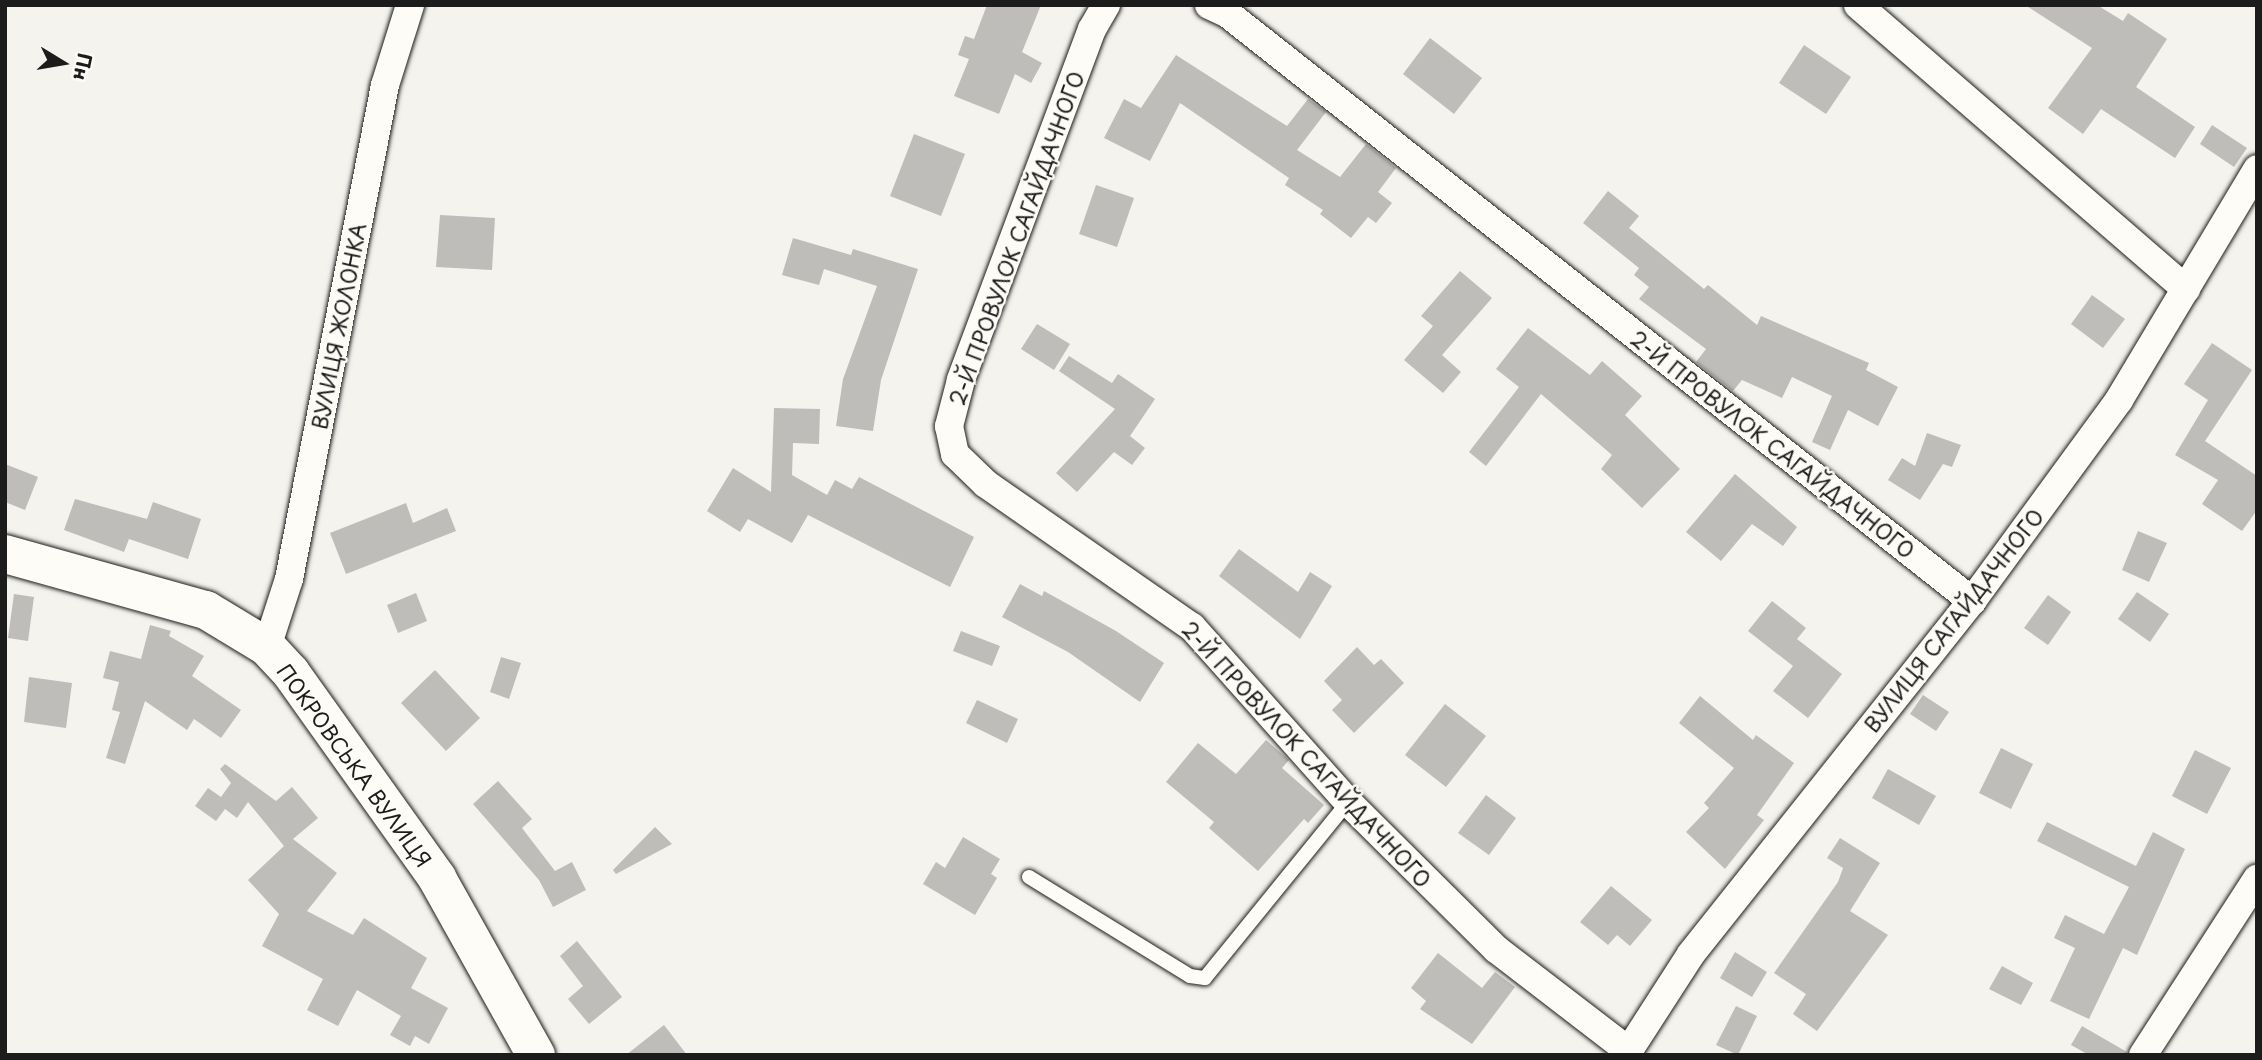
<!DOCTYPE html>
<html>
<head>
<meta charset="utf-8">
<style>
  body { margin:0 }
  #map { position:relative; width:2262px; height:1060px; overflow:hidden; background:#f4f3ee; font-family:"Playpen Sans",sans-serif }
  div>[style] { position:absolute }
  .building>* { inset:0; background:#bebdba }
  .roads { filter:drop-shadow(0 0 2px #1c1c1c) drop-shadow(0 0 2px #1c1c1c) }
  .lane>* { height:14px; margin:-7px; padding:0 7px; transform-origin:7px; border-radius:7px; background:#fdfcf7 }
  .street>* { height:28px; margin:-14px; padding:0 14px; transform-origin:14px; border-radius:14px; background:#fdfcf7 }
  .secondary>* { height:38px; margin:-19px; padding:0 19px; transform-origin:19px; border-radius:19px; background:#fdfcf7 }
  span { translate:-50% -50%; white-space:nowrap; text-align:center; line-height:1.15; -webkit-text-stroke:5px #fdfcf7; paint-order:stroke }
  .street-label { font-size:21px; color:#1c1c1c }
  .frame { position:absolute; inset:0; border:7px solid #1c1c1c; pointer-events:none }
  .north { position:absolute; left:28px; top:28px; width:70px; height:70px; -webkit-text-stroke:5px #fdfcf7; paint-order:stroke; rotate:101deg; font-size:19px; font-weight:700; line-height:28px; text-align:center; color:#1c1c1c }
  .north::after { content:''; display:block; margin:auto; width:24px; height:32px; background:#1c1c1c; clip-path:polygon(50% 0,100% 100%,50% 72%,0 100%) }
</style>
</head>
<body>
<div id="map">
  <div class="building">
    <div style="clip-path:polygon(987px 5px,1041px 5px,1022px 52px,1042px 63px,1031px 83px,1015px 74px,999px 114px,954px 96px,969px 59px,958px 55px,965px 36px,974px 39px)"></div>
    <div style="clip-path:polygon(2025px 5px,2097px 5px,2123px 21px,2128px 13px,2167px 39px,2136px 87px,2195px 127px,2175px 158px,2101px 109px,2083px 134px,2048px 108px,2092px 48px)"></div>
    <div style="clip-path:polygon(1430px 38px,1482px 78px,1454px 114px,1403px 74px)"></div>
    <div style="clip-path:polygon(1804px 45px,1851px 77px,1826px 114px,1779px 83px)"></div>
    <div style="clip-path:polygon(1176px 55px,1287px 126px,1308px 99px,1326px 112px,1297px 150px,1340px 177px,1366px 144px,1396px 168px,1378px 192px,1392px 203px,1376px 223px,1368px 217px,1351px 238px,1320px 214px,1323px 210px,1285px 185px,1289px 178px,1180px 103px,1150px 161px,1104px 138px,1124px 99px,1141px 108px)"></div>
    <div style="clip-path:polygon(2212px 125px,2247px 148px,2234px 167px,2200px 144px)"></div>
    <div style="clip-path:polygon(914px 134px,965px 154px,941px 216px,890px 196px)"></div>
    <div style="clip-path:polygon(1096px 185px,1134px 198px,1117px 247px,1079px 234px)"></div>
    <div style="clip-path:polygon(1608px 191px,1639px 216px,1629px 228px,1704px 289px,1708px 285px,1757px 325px,1761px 316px,1869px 363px,1866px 370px,1898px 387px,1878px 426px,1848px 410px,1830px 450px,1812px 442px,1832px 396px,1792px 377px,1782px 398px,1742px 380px,1733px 391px,1696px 362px,1706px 349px,1639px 299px,1649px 287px,1634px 275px,1639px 268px,1583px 223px)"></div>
    <div style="clip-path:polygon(440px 215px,495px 218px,492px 270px,436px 267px)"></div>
    <div style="clip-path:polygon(793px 238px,851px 255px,853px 249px,918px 269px,881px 380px,873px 431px,836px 426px,843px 379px,877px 286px,824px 269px,819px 285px,782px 275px)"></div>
    <div style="clip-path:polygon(1460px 271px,1492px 298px,1442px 355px,1461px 372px,1443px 393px,1404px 360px,1433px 326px,1421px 316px)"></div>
    <div style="clip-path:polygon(2092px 295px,2125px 319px,2103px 348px,2071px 324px)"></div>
    <div style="clip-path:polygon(1037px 324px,1070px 344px,1054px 370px,1021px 349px)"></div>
    <div style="clip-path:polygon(1528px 328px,1590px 375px,1602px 361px,1642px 396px,1625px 415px,1680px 469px,1642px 508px,1601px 469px,1612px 455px,1541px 394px,1486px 466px,1469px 452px,1519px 387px,1496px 369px)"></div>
    <div style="clip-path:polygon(2212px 343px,2252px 370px,2205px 441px,2257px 476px,2257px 510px,2242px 531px,2202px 504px,2218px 480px,2175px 455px,2208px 400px,2184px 384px)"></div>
    <div style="clip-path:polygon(1069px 356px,1112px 383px,1118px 374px,1155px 399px,1130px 436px,1145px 448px,1132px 465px,1114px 452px,1077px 492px,1056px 473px,1115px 409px,1059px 371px)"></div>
    <div style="clip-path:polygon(774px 408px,820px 409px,819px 444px,793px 443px,792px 475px,827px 495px,835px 480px,852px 489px,859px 477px,974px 537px,950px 587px,808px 515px,792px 543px,748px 519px,740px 532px,707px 511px,733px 468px,771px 492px)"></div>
    <div style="clip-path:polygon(1927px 433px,1961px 445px,1952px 467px,1943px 464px,1920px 500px,1888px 480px,1902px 458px,1915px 466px)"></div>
    <div style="clip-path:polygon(5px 464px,38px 477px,25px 510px,5px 502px)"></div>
    <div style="clip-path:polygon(1735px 474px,1797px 527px,1783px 546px,1752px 524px,1721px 561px,1686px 532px)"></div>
    <div style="clip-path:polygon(75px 499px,147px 519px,153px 502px,201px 519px,188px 559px,129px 539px,124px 552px,64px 530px)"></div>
    <div style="clip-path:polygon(406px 503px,413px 523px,447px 508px,456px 531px,346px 574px,330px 533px)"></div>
    <div style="clip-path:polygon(2138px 531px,2167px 543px,2149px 582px,2122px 570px)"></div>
    <div style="clip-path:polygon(1239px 549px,1298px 592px,1310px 572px,1332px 586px,1300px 639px,1219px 576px)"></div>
    <div style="clip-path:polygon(1020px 584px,1042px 596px,1044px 591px,1116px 631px,1164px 663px,1140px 702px,1068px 652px,1002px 617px)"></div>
    <div style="clip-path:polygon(2137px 592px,2169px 614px,2150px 642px,2118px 619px)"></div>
    <div style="clip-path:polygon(416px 593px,427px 621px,398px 633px,387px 605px)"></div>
    <div style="clip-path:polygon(14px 594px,34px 597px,28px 641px,8px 638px)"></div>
    <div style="clip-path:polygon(2048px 595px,2071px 612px,2048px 645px,2024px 628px)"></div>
    <div style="clip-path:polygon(1772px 601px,1806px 628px,1797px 639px,1842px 674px,1808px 718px,1773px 691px,1793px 666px,1748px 631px)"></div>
    <div style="clip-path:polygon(150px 625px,171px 631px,169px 636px,204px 656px,192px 676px,241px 710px,221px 738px,194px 719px,187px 730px,145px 701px,125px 764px,106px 758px,120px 712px,112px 710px,119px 682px,103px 678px,110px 651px,141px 659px)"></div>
    <div style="clip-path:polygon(961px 631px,1000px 646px,992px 666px,953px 651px)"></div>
    <div style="clip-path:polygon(1357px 647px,1374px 665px,1381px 659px,1404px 683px,1354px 733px,1332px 710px,1342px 700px,1324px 681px)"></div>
    <div style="clip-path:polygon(501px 657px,521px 663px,509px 699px,490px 692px)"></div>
    <div style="clip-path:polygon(435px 670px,480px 718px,446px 751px,401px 703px)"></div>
    <div style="clip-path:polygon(29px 677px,72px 683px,66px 728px,24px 722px)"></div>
    <div style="clip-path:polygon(1923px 695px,1949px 712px,1936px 731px,1910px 714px)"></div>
    <div style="clip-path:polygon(1700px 696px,1753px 740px,1756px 735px,1794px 763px,1757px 815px,1764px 820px,1725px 869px,1686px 832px,1709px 808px,1704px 803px,1734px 768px,1679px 723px)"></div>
    <div style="clip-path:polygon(977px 700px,1018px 719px,1007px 743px,966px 723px)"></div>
    <div style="clip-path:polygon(1445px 704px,1486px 736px,1446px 787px,1405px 755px)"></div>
    <div style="clip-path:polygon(1266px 740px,1289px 760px,1282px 768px,1324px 805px,1308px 823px,1304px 819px,1258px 871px,1209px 828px,1214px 822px,1166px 782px,1198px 743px,1236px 774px)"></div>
    <div style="clip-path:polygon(2001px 748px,2033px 764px,2011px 809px,1979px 793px)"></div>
    <div style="clip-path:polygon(2195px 750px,2231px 768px,2207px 814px,2172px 796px)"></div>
    <div style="clip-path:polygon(225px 764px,276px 801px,292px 787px,318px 818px,293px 839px,337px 873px,307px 911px,353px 935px,364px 918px,427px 958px,411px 988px,448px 1008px,429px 1044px,415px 1036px,410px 1046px,390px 1035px,401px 1016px,357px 990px,338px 1026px,307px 1010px,323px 979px,262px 946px,279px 914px,248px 880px,284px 846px,248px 802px,237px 818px,225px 809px,216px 821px,195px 806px,208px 788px,221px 797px,231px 783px,220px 769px)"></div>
    <div style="clip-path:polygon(1888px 769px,1936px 796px,1919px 825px,1872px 798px)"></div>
    <div style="clip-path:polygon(498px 781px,532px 819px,522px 828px,555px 871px,572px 862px,586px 890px,553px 907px,539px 880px,473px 804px)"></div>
    <div style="clip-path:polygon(1486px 795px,1516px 818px,1489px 855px,1458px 833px)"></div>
    <div style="clip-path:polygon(2047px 822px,2136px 866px,2153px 832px,2185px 849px,2137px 955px,2123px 948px,2089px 1019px,2050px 1001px,2075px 948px,2054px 938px,2065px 915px,2104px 934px,2129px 887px,2037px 841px)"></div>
    <div style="clip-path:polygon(655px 827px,672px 844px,616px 874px,613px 870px)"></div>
    <div style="clip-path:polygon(963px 837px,1000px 859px,991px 874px,997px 878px,975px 915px,923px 884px,936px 862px,945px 868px)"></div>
    <div style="clip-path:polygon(1840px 838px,1880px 863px,1850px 911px,1888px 935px,1817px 1031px,1793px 1014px,1806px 994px,1774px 973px,1838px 882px,1843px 868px,1827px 858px)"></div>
    <div style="clip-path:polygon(1611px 886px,1652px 920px,1630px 946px,1617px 935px,1608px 945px,1580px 922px)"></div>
    <div style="clip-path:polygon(577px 941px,622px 997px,589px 1024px,568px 999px,583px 986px,560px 956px)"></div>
    <div style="clip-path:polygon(1735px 952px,1767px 972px,1752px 997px,1720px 978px)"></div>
    <div style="clip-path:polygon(1438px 953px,1482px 988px,1495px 972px,1515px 987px,1472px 1044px,1420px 1009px,1426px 1001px,1411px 988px)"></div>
    <div style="clip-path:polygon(2002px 966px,2033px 983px,2021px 1005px,1989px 989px)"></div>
    <div style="clip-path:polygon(1736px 1006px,1757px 1016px,1738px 1055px,1716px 1045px)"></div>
    <div style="clip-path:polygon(664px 1025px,687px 1055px,626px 1055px)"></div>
    <div style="clip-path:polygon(2082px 1026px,2127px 1052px,2126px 1055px,2089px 1055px,2071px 1045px)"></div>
  </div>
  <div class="roads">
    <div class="lane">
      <div style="left:1029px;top:877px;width:189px;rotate:31.6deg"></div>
      <div style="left:1190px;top:976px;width:15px;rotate:8deg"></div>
      <div style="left:1205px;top:978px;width:227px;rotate:-50.9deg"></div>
    </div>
    <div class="street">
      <div style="left:1106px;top:5px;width:28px;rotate:120deg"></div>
      <div style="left:1092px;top:29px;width:375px;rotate:110.5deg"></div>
      <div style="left:961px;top:380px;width:48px;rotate:104.6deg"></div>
      <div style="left:949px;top:426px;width:29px;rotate:78deg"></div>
      <div style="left:955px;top:454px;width:43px;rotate:44.1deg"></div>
      <div style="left:986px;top:484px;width:251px;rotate:34.8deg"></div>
      <div style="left:1192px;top:627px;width:234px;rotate:48.3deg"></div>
      <div style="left:1348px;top:802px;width:209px;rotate:44.8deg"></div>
      <div style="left:1496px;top:949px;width:168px;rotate:37.5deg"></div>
      <div style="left:1209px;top:5px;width:21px;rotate:25deg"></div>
      <div style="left:1228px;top:14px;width:948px;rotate:38.27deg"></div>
      <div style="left:1858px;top:5px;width:434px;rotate:40.9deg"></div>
      <div style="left:267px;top:647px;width:71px;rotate:-72.1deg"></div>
      <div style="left:289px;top:579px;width:503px;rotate:-79deg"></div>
      <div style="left:385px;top:85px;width:84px;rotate:-72.6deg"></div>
      <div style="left:1626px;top:1055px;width:120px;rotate:-57.2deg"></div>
      <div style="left:1691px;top:954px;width:451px;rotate:-51.5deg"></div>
      <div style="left:1972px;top:601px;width:249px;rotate:-53.8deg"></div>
      <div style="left:2119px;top:400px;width:269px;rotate:-59.1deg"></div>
      <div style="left:2143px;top:1055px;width:210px;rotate:-57.1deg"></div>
    </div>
    <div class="secondary">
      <div style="left:5px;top:554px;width:209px;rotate:15.6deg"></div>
      <div style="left:206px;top:610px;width:71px;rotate:31.2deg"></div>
      <div style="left:267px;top:647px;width:35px;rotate:47deg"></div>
      <div style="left:291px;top:673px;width:252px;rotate:54.5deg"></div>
      <div style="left:437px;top:878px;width:203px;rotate:60.8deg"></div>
    </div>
  </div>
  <div class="street-label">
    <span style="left:1016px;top:238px;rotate:-70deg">2-Й ПРОВУЛОК САГАЙДАЧНОГО</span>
    <span style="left:338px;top:326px;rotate:-79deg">ВУЛИЦЯ ЖОЛОНКА</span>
    <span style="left:1773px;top:444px;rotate:38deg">2-Й ПРОВУЛОК САГАЙДАЧНОГО</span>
    <span style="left:1953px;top:620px;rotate:-52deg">ВУЛИЦЯ САГАЙДАЧНОГО</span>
    <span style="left:1307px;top:754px;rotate:47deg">2-Й ПРОВУЛОК САГАЙДАЧНОГО</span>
    <span style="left:355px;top:765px;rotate:54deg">ПОКРОВСЬКА ВУЛИЦЯ</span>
  </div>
  <div class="frame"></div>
  <div class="north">Пн</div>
</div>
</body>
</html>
